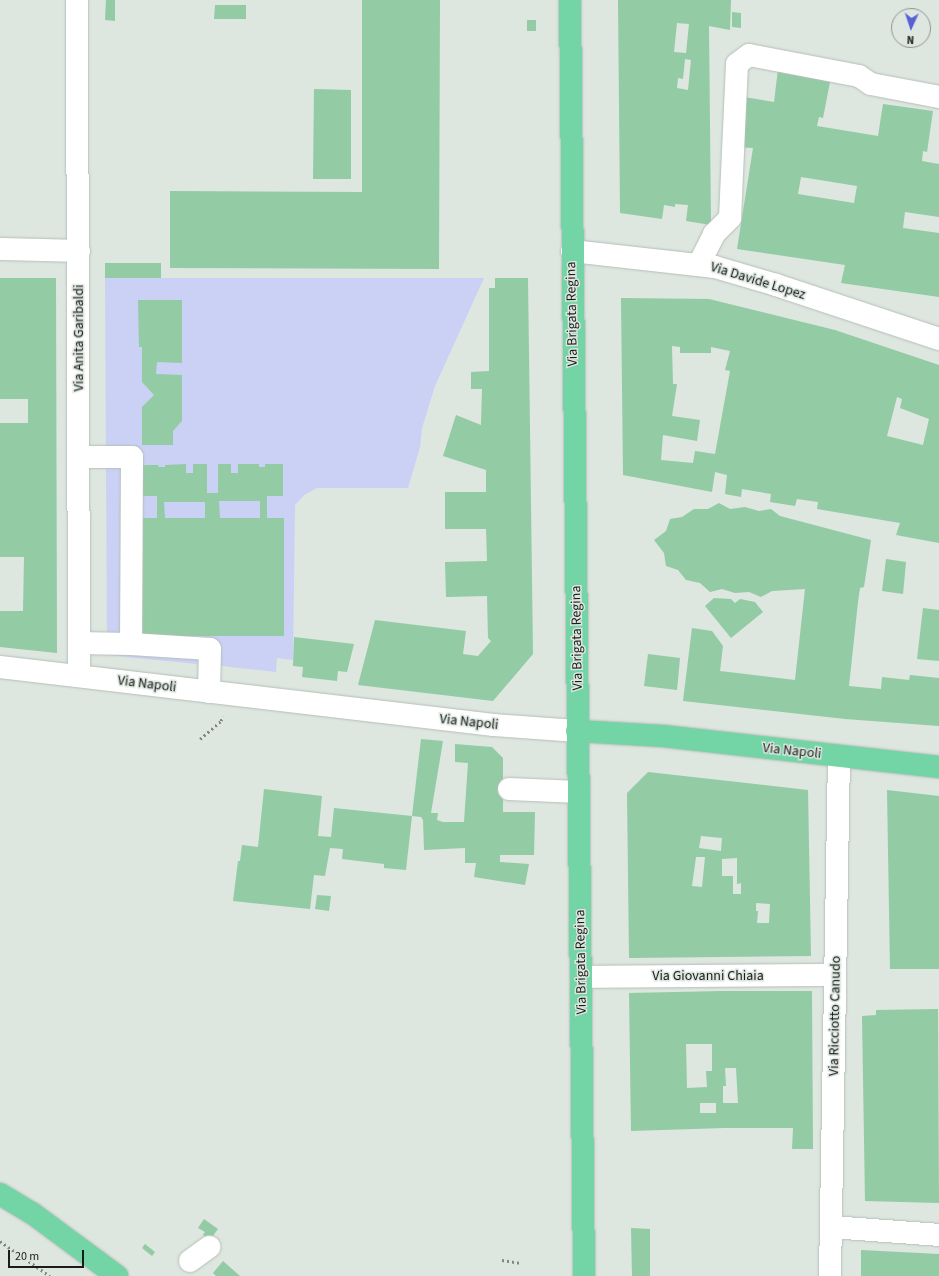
<!DOCTYPE html>
<html>
<head>
<meta charset="utf-8">
<style>
  body { margin:0 }
  #map { position:relative; width:939px; height:1276px; overflow:hidden; background:#dde6df; font-family:"Source Sans 3",sans-serif }
  div>[style] { position:absolute }
  .green>* { inset:0; background:#cad1f4 }
  .building>* { inset:0; background:#92cba4 }
  .path>* { height:2.5px; margin-top:-1.25px; transform-origin:0; background:repeating-linear-gradient(90deg,#818782 0 2px,transparent 0 5px) }
  .roads { filter:drop-shadow(0 0 1px #b5beb8) drop-shadow(0 0 1px #b5beb8) }
  .minor>* { height:22px; margin:-11px; padding:0 11px; transform-origin:11px; border-radius:11px; background:#fff }
  .major>* { height:22px; margin:-11px; padding:0 11px; transform-origin:11px; border-radius:11px; background:#73d4a5 }
  span { translate:-50% -50%; white-space:nowrap; text-align:center; line-height:1.15; -webkit-text-stroke:3px #dde6df; paint-order:stroke }
  .street-label { font-size:14px; color:#191c1a }
  .north { position:absolute; left:891px; top:8px; width:40px; height:40px; box-sizing:border-box; background:#dde6df; border:1px solid #8f9590; border-radius:50%; rotate:183deg; font-size:11px; font-weight:700; line-height:16px; text-align:center; color:#191c1a }
  .north::after { content:''; display:block; margin:auto; width:14px; height:18px; background:#5860d7; clip-path:polygon(50% 0,100% 100%,50% 72%,0 100%) }
  .scale { position:absolute; left:8px; top:1250px; width:76px; height:18px; box-sizing:border-box; border:2px solid #191c1a; border-top:0; padding-left:5px; font-size:12px; line-height:14px; white-space:nowrap; color:#191c1a; -webkit-text-stroke:3px #dde6df; paint-order:stroke }
</style>
</head>
<body>
<div id="map">
  <div class="green">
    <div style="clip-path:polygon(105px 278px,484px 278px,435px 386px,422px 428px,420px 447px,408px 488px,317px 488px,304px 495px,295px 505px,293px 660px,277px 658px,276px 672px,221px 666px,221px 660px,197px 659px,197px 664px,107px 655px)"></div>
  </div>
  <div class="building">
    <div style="clip-path:polygon(106px 0,115px 0,115px 21px,105px 20px)"></div>
    <div style="clip-path:polygon(362px 0,440px 0,439px 269px,170px 268px,170px 191px,362px 192px)"></div>
    <div style="clip-path:polygon(evenodd,618px 0,731px 0,730px 30px,709px 26px,711px 225px,686px 221px,688px 205px,675px 204px,675px 207px,664px 205px,662px 219px,620px 213px,618px 0,677px 23px,689px 24px,686px 53px,674px 52px,677px 23px,618px 0,685px 59px,691px 60px,688px 90px,677px 88px,678px 78px,683px 79px,685px 59px)"></div>
    <div style="clip-path:polygon(215px 5px,246px 5px,246px 19px,214px 19px)"></div>
    <div style="clip-path:polygon(732px 12px,741px 13px,741px 28px,732px 27px)"></div>
    <div style="clip-path:polygon(527px 20px,536px 20px,536px 31px,527px 31px)"></div>
    <div style="clip-path:polygon(evenodd,778px 69px,831px 77px,823px 118px,819px 117px,817px 126px,878px 136px,883px 104px,933px 111px,927px 152px,923px 151px,922px 161px,939px 164px,939px 217px,905px 212px,903px 228px,939px 233px,939px 297px,841px 283px,845px 265px,737px 249px,753px 148px,736px 147px,744px 97px,774px 102px,778px 69px,801px 177px,857px 186px,854px 203px,798px 194px,801px 177px)"></div>
    <div style="clip-path:polygon(314px 89px,351px 90px,351px 179px,313px 179px)"></div>
    <div style="clip-path:polygon(105px 263px,161px 263px,161px 278px,105px 278px)"></div>
    <div style="clip-path:polygon(0 278px,56px 278px,57px 653px,0 647px,0 611px,23px 611px,24px 557px,0 557px,0 423px,28px 423px,28px 399px,0 399px)"></div>
    <div style="clip-path:polygon(495px 278px,528px 278px,533px 654px,493px 701px,358px 685px,375px 620px,466px 631px,463px 654px,478px 656px,491px 641px,488px 638px,487px 596px,446px 597px,445px 562px,487px 561px,486px 529px,445px 529px,445px 492px,486px 492px,486px 470px,443px 456px,456px 415px,481px 425px,482px 389px,471px 389px,471px 372px,489px 371px,489px 288px,495px 288px)"></div>
    <div style="clip-path:polygon(evenodd,621px 298px,709px 299px,835px 330px,939px 365px,939px 543px,896px 535px,900px 523px,817px 509px,818px 502px,797px 499px,795px 506px,770px 502px,771px 494px,742px 489px,741px 497px,725px 494px,727px 475px,715px 472px,712px 492px,623px 475px,621px 298px,672px 346px,680px 347px,680px 353px,711px 353px,711px 347px,730px 351px,725px 370px,730px 371px,715px 454px,695px 451px,693px 463px,661px 460px,663px 435px,697px 441px,700px 420px,672px 416px,677px 384px,673px 384px,672px 346px,621px 298px,897px 397px,902px 399px,900px 408px,929px 419px,923px 445px,887px 436px,897px 397px)"></div>
    <div style="clip-path:polygon(138px 300px,182px 300px,182px 363px,157px 362px,156px 374px,182px 375px,182px 421px,173px 431px,173px 445px,142px 445px,142px 407px,154px 395px,142px 382px,142px 347px,139px 347px)"></div>
    <div style="clip-path:polygon(evenodd,186px 464px,186px 473px,193px 473px,193px 464px,207px 464px,207px 493px,218px 493px,218px 464px,231px 464px,231px 473px,238px 473px,238px 464px,259px 464px,259px 467px,265px 467px,265px 464px,283px 464px,283px 496px,267px 496px,267px 518px,284px 518px,284px 636px,142px 636px,141px 518px,157px 518px,157px 496px,141px 496px,141px 465px,158px 465px,159px 467px,165px 467px,165px 465px,186px 464px,219px 501px,260px 501px,260px 518px,220px 518px,219px 501px,186px 464px,164px 502px,205px 502px,205px 518px,165px 518px,164px 502px)"></div>
    <div style="clip-path:polygon(719px 503px,730px 509px,745px 507px,759px 511px,771px 509px,780px 516px,871px 540px,864px 587px,860px 588px,858px 602px,849px 686px,881px 689px,882px 677px,909px 680px,910px 675px,939px 678px,939px 726px,845px 719px,683px 701px,692px 628px,712px 631px,723px 646px,720px 671px,795px 680px,805px 589px,772px 591px,761px 597px,749px 592px,735px 593px,722px 589px,710px 592px,700px 583px,686px 580px,678px 570px,666px 566px,664px 553px,654px 540px,666px 531px,670px 519px,682px 517px,694px 509px,708px 509px)"></div>
    <div style="clip-path:polygon(886px 559px,906px 562px,903px 594px,882px 591px)"></div>
    <div style="clip-path:polygon(714px 598px,731px 599px,735px 603px,740px 599px,755px 602px,763px 612px,731px 638px,705px 606px)"></div>
    <div style="clip-path:polygon(923px 608px,939px 610px,939px 661px,917px 659px)"></div>
    <div style="clip-path:polygon(294px 637px,354px 644px,347px 672px,338px 671px,337px 681px,302px 677px,303px 667px,293px 666px)"></div>
    <div style="clip-path:polygon(648px 654px,680px 658px,677px 690px,644px 686px)"></div>
    <div style="clip-path:polygon(421px 739px,443px 741px,431px 813px,438px 813px,437px 820px,443px 822px,464px 822px,468px 763px,455px 762px,455px 744px,492px 747px,503px 758px,503px 812px,535px 812px,534px 855px,500px 855px,500px 862px,529px 864px,525px 885px,474px 877px,476px 863px,465px 863px,465px 848px,424px 850px,423px 820px,421px 817px,412px 816px)"></div>
    <div style="clip-path:polygon(evenodd,648px 772px,808px 790px,811px 956px,629px 958px,627px 793px,648px 772px,701px 836px,722px 838px,721px 851px,699px 848px,701px 836px,648px 772px,696px 857px,705px 857px,702px 887px,692px 886px,696px 857px,648px 772px,737px 858px,737px 884px,741px 883px,741px 894px,733px 894px,733px 876px,722px 876px,722px 859px,737px 858px,648px 772px,756px 903px,770px 904px,769px 923px,757px 923px,758px 911px,756px 911px,756px 903px)"></div>
    <div style="clip-path:polygon(264px 789px,322px 796px,318px 836px,331px 837px,334px 808px,412px 816px,406px 870px,384px 868px,384px 864px,342px 859px,343px 849px,330px 848px,325px 876px,314px 875px,310px 909px,233px 901px,238px 861px,240px 861px,242px 845px,258px 847px)"></div>
    <div style="clip-path:polygon(887px 790px,939px 796px,939px 969px,890px 969px)"></div>
    <div style="clip-path:polygon(317px 895px,331px 896px,329px 911px,315px 909px)"></div>
    <div style="clip-path:polygon(evenodd,722px 991px,812px 991px,813px 1149px,792px 1149px,793px 1128px,724px 1128px,631px 1131px,629px 993px,722px 991px,686px 1044px,712px 1044px,712px 1071px,706px 1071px,707px 1087px,687px 1088px,686px 1044px,722px 991px,725px 1068px,736px 1068px,738px 1103px,723px 1103px,723px 1086px,726px 1086px,725px 1068px,722px 991px,700px 1103px,716px 1103px,716px 1113px,700px 1113px,700px 1103px)"></div>
    <div style="clip-path:polygon(938px 1009px,939px 1203px,865px 1201px,862px 1016px,876px 1015px,876px 1010px)"></div>
    <div style="clip-path:polygon(204px 1219px,218px 1229px,210px 1240px,203px 1235px,205px 1232px,198px 1228px)"></div>
    <div style="clip-path:polygon(631px 1228px,650px 1229px,650px 1276px,632px 1276px)"></div>
    <div style="clip-path:polygon(145px 1244px,155px 1252px,152px 1256px,142px 1248px)"></div>
    <div style="clip-path:polygon(861px 1250px,939px 1254px,939px 1276px,861px 1276px)"></div>
    <div style="clip-path:polygon(223px 1261px,231px 1268px,240px 1276px,216px 1276px,213px 1273px)"></div>
  </div>
  <div class="path">
    <div style="left:200px;top:739px;width:28px;rotate:-41deg"></div>
    <div style="left:221px;top:721px;width:5px;rotate:-79deg"></div>
    <div style="left:0;top:1241px;width:61px;rotate:35deg"></div>
    <div style="left:502px;top:1260px;width:20px;rotate:9deg"></div>
  </div>
  <div class="roads">
    <div class="minor">
      <div style="left:77px;top:0;width:676px;rotate:89.83deg"></div>
      <div style="left:0;top:249px;width:79px;rotate:1.5deg"></div>
      <div style="left:572px;top:251px;width:144px;rotate:6.4deg"></div>
      <div style="left:715px;top:267px;width:64px;rotate:16.4deg"></div>
      <div style="left:776px;top:285px;width:172px;rotate:18.3deg"></div>
      <div style="left:699px;top:264px;width:34px;rotate:-63deg"></div>
      <div style="left:714px;top:234px;width:23px;rotate:-45deg"></div>
      <div style="left:730px;top:218px;width:154px;rotate:-87.4deg"></div>
      <div style="left:737px;top:64px;width:15px;rotate:-37deg"></div>
      <div style="left:749px;top:55px;width:112px;rotate:10.8deg"></div>
      <div style="left:859px;top:76px;width:14px;rotate:34deg"></div>
      <div style="left:871px;top:84px;width:69px;rotate:10.8deg"></div>
      <div style="left:79px;top:457px;width:53px"></div>
      <div style="left:132px;top:457px;width:187px;rotate:90.3deg"></div>
      <div style="left:131px;top:644px;width:79px;rotate:3.6deg"></div>
      <div style="left:210px;top:649px;width:43px;rotate:91.3deg"></div>
      <div style="left:79px;top:643px;width:52px;rotate:1.1deg"></div>
      <div style="left:0;top:667px;width:497px;rotate:6.7deg"></div>
      <div style="left:494px;top:725px;width:83px;rotate:4.1deg"></div>
      <div style="left:509px;top:789px;width:70px;rotate:2.5deg"></div>
      <div style="left:581px;top:977px;width:254px;rotate:-0.5deg"></div>
      <div style="left:831px;top:1227px;width:108px;rotate:4.2deg"></div>
      <div style="left:190px;top:1261px;width:24px;rotate:-36deg"></div>
      <div style="left:830px;top:1276px;width:520px;rotate:-89.01deg"></div>
    </div>
    <div class="major">
      <div style="left:570px;top:0;width:1276px;rotate:89.37deg"></div>
      <div style="left:577px;top:731px;width:86px;rotate:3.3deg"></div>
      <div style="left:663px;top:736px;width:278px;rotate:6.4deg"></div>
      <div style="left:0;top:1194px;width:37px;rotate:31deg"></div>
      <div style="left:32px;top:1213px;width:106px;rotate:36.5deg"></div>
    </div>
  </div>
  <div class="street-label">
    <span style="left:758px;top:281px;rotate:17deg">Via Davide Lopez</span>
    <span style="left:572px;top:314px;rotate:-91deg">Via Brigata Regina</span>
    <span style="left:79px;top:338px;rotate:-90deg">Via Anita Garibaldi</span>
    <span style="left:577px;top:638px;rotate:-91deg">Via Brigata Regina</span>
    <span style="left:147px;top:684px;rotate:7deg">Via Napoli</span>
    <span style="left:469px;top:722px;rotate:6deg">Via Napoli</span>
    <span style="left:792px;top:751px;rotate:6deg">Via Napoli</span>
    <span style="left:581px;top:962px;rotate:-91deg">Via Brigata Regina</span>
    <span style="left:708px;top:976px">Via Giovanni Chiaia</span>
    <span style="left:835px;top:1016px;rotate:-89deg">Via Ricciotto Canudo</span>
  </div>
  <div class="north">N</div>
  <div class="scale">20 m</div>
</div>
</body>
</html>
